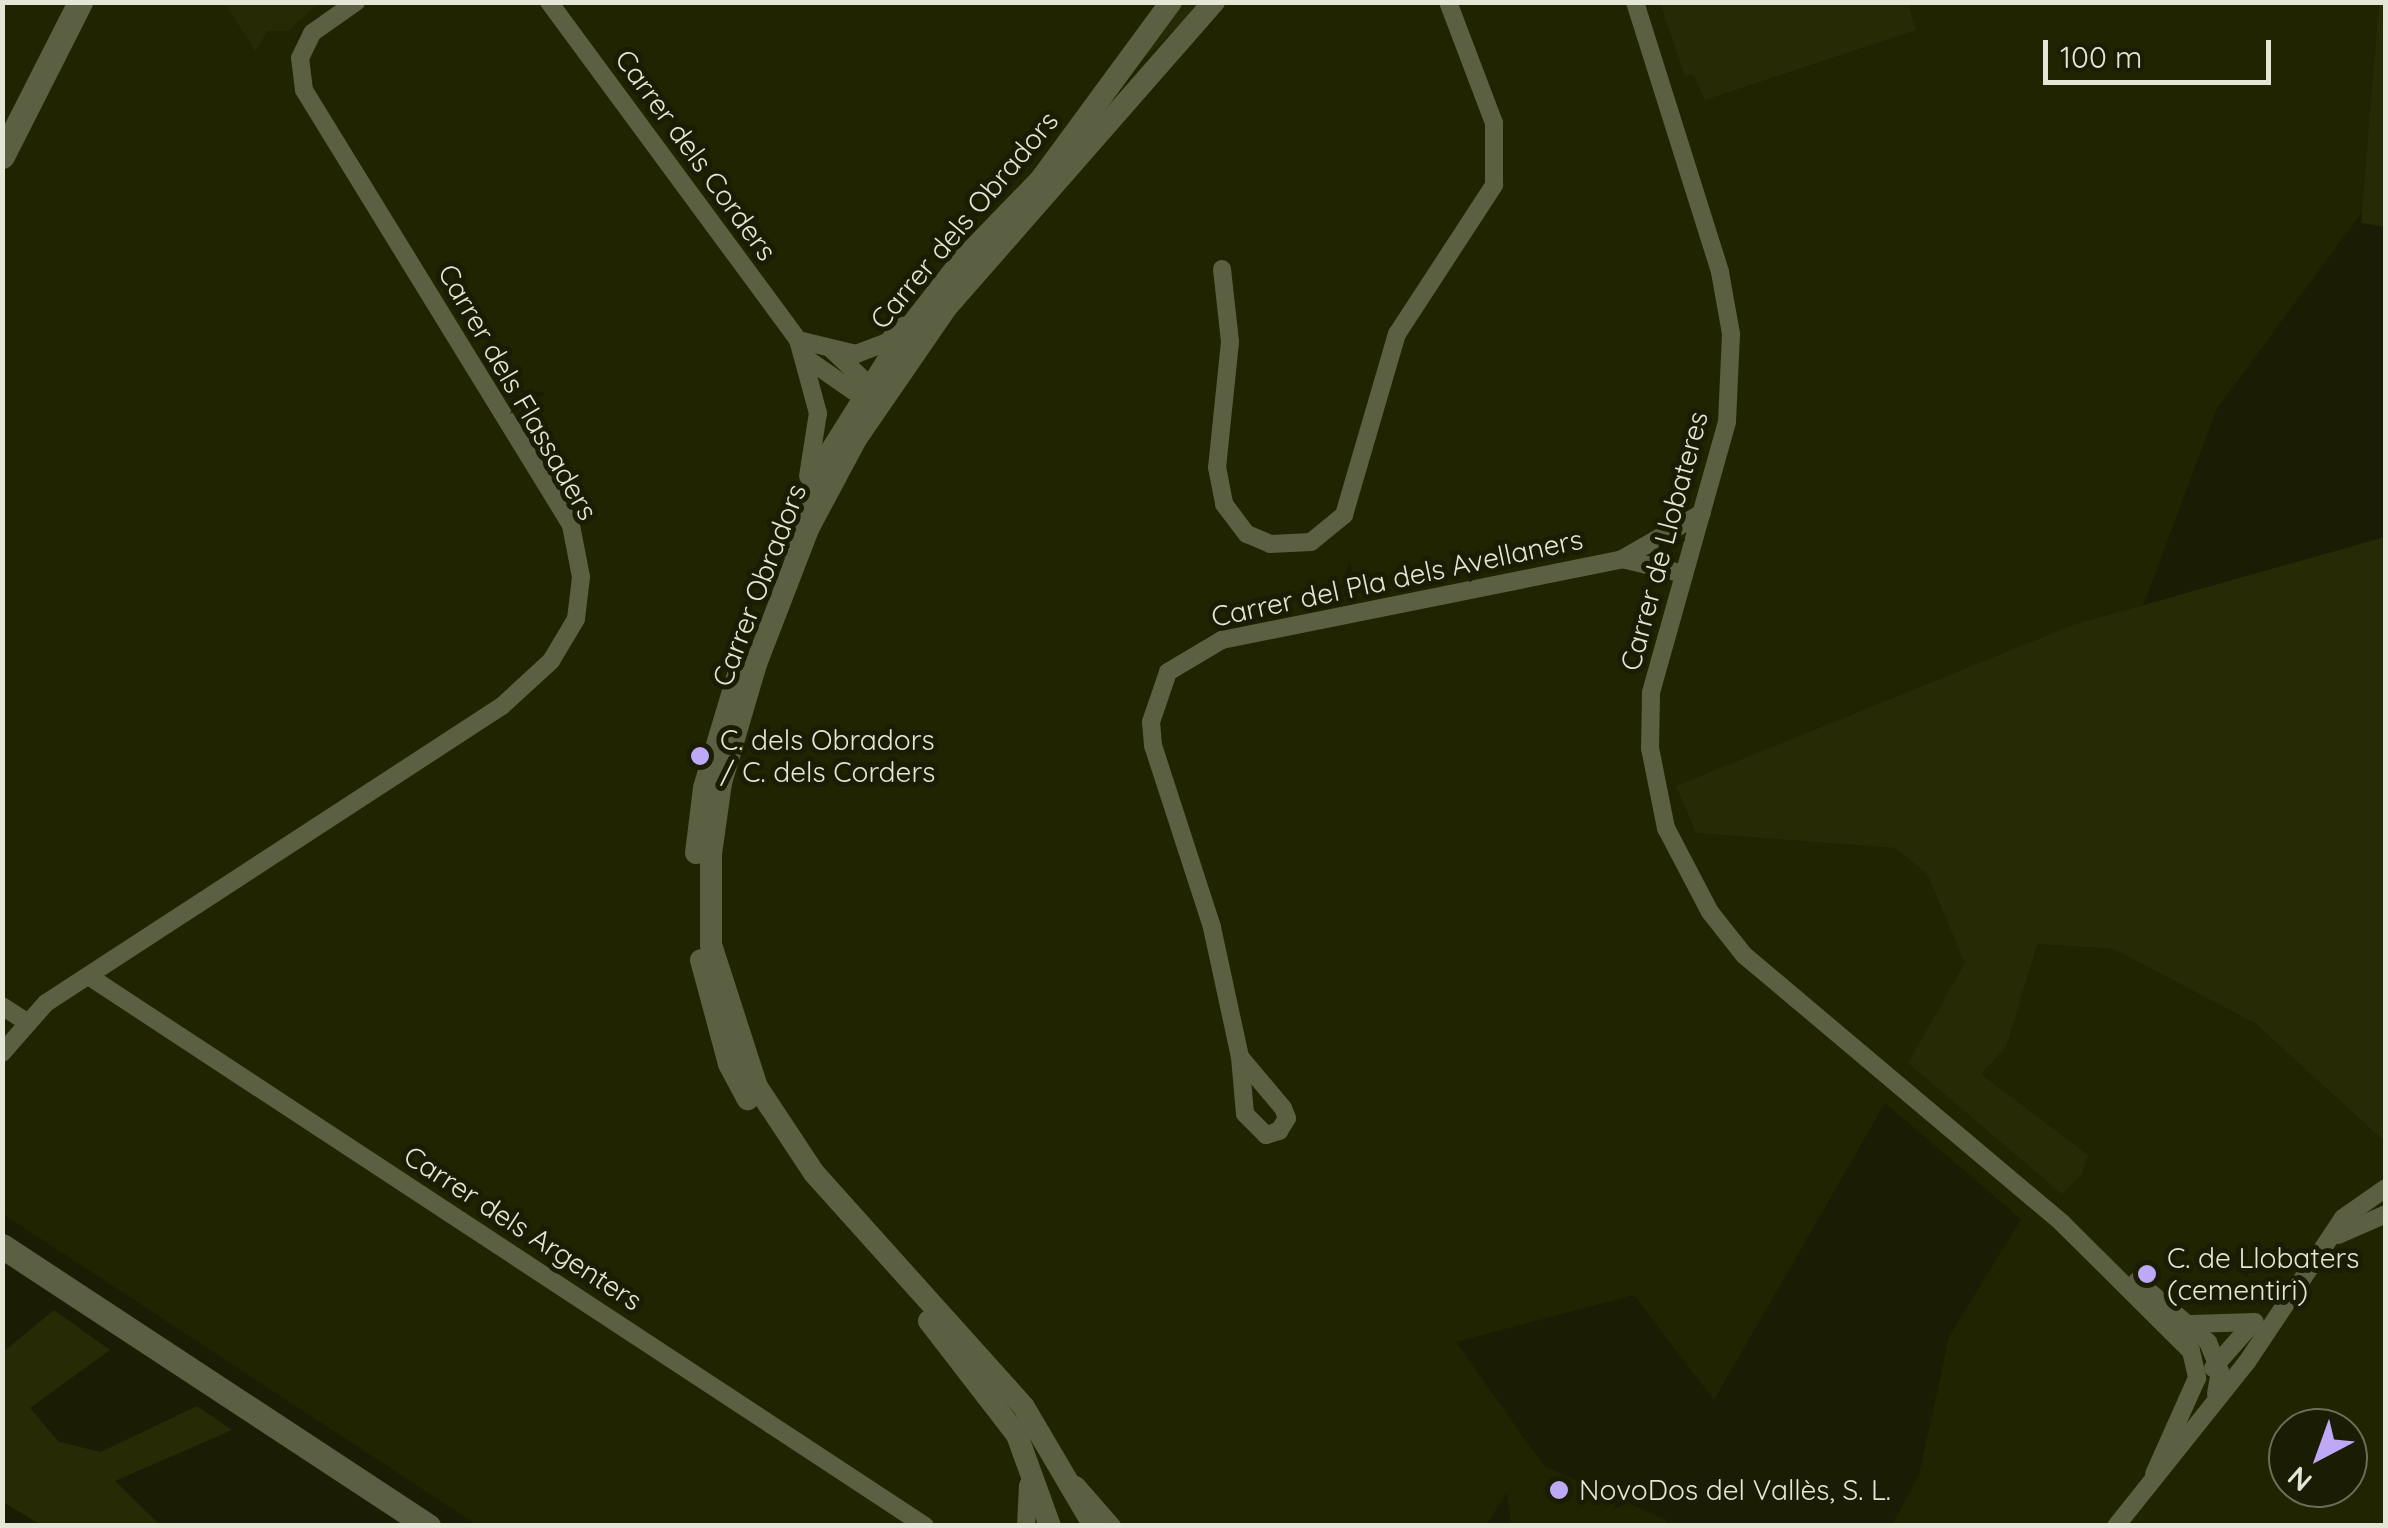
<!DOCTYPE html>
<html>
<head>
<meta charset="utf-8">
<style>
  body { margin:0 }
  #map { position:relative; width:2388px; height:1528px; overflow:hidden; background:#1a1d03; font-family:Quicksand,sans-serif }
  div>[style] { position:absolute }
  .built>* { inset:0; background:#202401 }
  .green>* { inset:0; background:#262b05 }
  .minor>* { height:18px; margin:-9px; padding:0 9px; transform-origin:9px; border-radius:9px; background:#5b6042 }
  .tertiary>* { height:22px; margin:-11px; padding:0 11px; transform-origin:11px; border-radius:11px; background:#5b6042 }
  .secondary>* { height:25px; margin:-12.5px; padding:0 12.5px; transform-origin:12.5px; border-radius:12.5px; background:#5b6042 }
  .dots>* { width:28px; height:28px; translate:-50% -50%; box-sizing:border-box; border:5px solid #1a1d03; border-radius:50% }
  span { translate:-50% -50%; white-space:nowrap; text-align:center; line-height:1.15; -webkit-text-stroke:10px #1a1d03; paint-order:stroke }
  .street-label { font-size:28px; color:#e4e7d6 }
  .poi-label { font-size:28px; color:#e4e7d6 }
  .left { translate:0 -50%; text-align:left }
  .frame { position:absolute; inset:0; border:5px solid #e4e7d6; pointer-events:none }
  .north { position:absolute; left:2268px; top:1408px; width:100px; height:100px; box-sizing:border-box; background:#1a1d03; border:2px solid #6b6e57; border-radius:50%; rotate:221deg; font-size:28px; font-weight:700; line-height:40px; text-align:center; color:#e4e7d6 }
  .north::after { content:''; display:block; margin:auto; width:35px; height:45px; background:#bda9f5; clip-path:polygon(50% 0,100% 100%,50% 72%,0 100%) }
  .scale { position:absolute; left:2043px; top:40px; width:228px; height:45px; box-sizing:border-box; border:5px solid #e4e7d6; border-top:0; padding-left:12px; font-size:30px; line-height:35px; white-space:nowrap; color:#e4e7d6; -webkit-text-stroke:8px #1a1d03; paint-order:stroke }
</style>
</head>
<body>
<div id="map">
  <div class="built">
    <div style="clip-path:polygon(evenodd,2px 3px,2382px 3px,2364px 210px,2217px 408px,2144px 604px,1677px 786px,1697px 833px,1895px 848px,1927px 874px,1966px 963px,2022px 943px,2114px 949px,2256px 1024px,2385px 1142px,2385px 1525px,1892px 1525px,1919px 1475px,1949px 1337px,2021px 1219px,1885px 1103px,1714px 1400px,1634px 1295px,1456px 1342px,1544px 1466px,1667px 1520px,1664px 1525px,1511px 1525px,1507px 1493px,1485px 1526px,477px 1525px,3px 1214px,2px 3px,2288px 1428px,2348px 1428px,2348px 1488px,2288px 1488px,2288px 1428px)"></div>
  </div>
  <div class="green">
    <div style="clip-path:polygon(225px 3px,319px 3px,288px 31px,268px 31px,255px 51px)"></div>
    <div style="clip-path:polygon(1182px 3px,1203px 3px,1145px 58px,1146px 49px)"></div>
    <div style="clip-path:polygon(1660px 3px,1908px 3px,1916px 30px,1705px 100px,1693px 74px,1685px 76px)"></div>
    <div style="clip-path:polygon(2379px 3px,2386px 3px,2385px 227px,2361px 223px)"></div>
    <div style="clip-path:polygon(2385px 537px,2385px 1142px,2256px 1024px,2114px 949px,2037px 944px,2006px 1047px,1981px 1074px,2088px 1155px,2082px 1174px,2062px 1194px,1908px 1063px,1965px 963px,1927px 874px,1895px 848px,1696px 833px,1676px 786px,2073px 625px)"></div>
    <div style="clip-path:polygon(54px 1310px,110px 1350px,30px 1408px,59px 1442px,101px 1452px,197px 1406px,232px 1430px,115px 1481px,160px 1525px,41px 1525px,3px 1502px,3px 1352px)"></div>
  </div>
  <div class="minor">
    <div style="left:549px;top:2px;width:420px;rotate:53.6deg"></div>
    <div style="left:798px;top:340px;width:76px;rotate:74.7deg"></div>
    <div style="left:818px;top:413px;width:64px;rotate:99deg"></div>
    <div style="left:1635px;top:2px;width:283px;rotate:72.5deg"></div>
    <div style="left:1720px;top:272px;width:63px;rotate:79.9deg"></div>
    <div style="left:1731px;top:334px;width:88px;rotate:92.6deg"></div>
    <div style="left:1727px;top:422px;width:281px;rotate:105.7deg"></div>
    <div style="left:1651px;top:693px;width:55px;rotate:91deg"></div>
    <div style="left:1650px;top:748px;width:82px;rotate:78.7deg"></div>
    <div style="left:1666px;top:828px;width:95px;rotate:62.4deg"></div>
    <div style="left:1710px;top:912px;width:55px;rotate:51.7deg"></div>
    <div style="left:1744px;top:955px;width:416px;rotate:40.1deg"></div>
    <div style="left:2062px;top:1223px;width:182px;rotate:44.8deg"></div>
    <div style="left:2191px;top:1351px;width:28px;rotate:77deg"></div>
    <div style="left:2197px;top:1378px;width:105px;rotate:114.1deg"></div>
    <div style="left:1222px;top:269px;width:73px;rotate:83.7deg"></div>
    <div style="left:1230px;top:342px;width:126px;rotate:95.9deg"></div>
    <div style="left:1217px;top:467px;width:38px;rotate:79deg"></div>
    <div style="left:1224px;top:504px;width:38px;rotate:53deg"></div>
    <div style="left:1247px;top:534px;width:25px;rotate:23deg"></div>
    <div style="left:1270px;top:544px;width:41px;rotate:-2.8deg"></div>
    <div style="left:1311px;top:542px;width:43px;rotate:-39.3deg"></div>
    <div style="left:1344px;top:515px;width:189px;rotate:-73.7deg"></div>
    <div style="left:1397px;top:334px;width:178px;rotate:-56.9deg"></div>
    <div style="left:1494px;top:185px;width:62px;rotate:-90deg"></div>
    <div style="left:1494px;top:123px;width:129px;rotate:-110.8deg"></div>
    <div style="left:798px;top:340px;width:60px;rotate:13.6deg"></div>
    <div style="left:856px;top:354px;width:34px;rotate:-21deg"></div>
    <div style="left:888px;top:342px;width:21px;rotate:-53deg"></div>
    <div style="left:832px;top:350px;width:47px;rotate:43.3deg"></div>
    <div style="left:866px;top:382px;width:17px;rotate:93deg"></div>
    <div style="left:803px;top:356px;width:61px;rotate:35deg"></div>
    <div style="left:853px;top:391px;width:22px;rotate:-10deg"></div>
    <div style="left:1622px;top:559px;width:92px;rotate:-29.9deg"></div>
    <div style="left:90px;top:977px;width:999px;rotate:33.32deg"></div>
    <div style="left:2px;top:1006px;width:31px;rotate:33deg"></div>
    <div style="left:2px;top:1053px;width:67px;rotate:-48.7deg"></div>
    <div style="left:46px;top:1003px;width:544px;rotate:-33.08deg"></div>
    <div style="left:502px;top:706px;width:67px;rotate:-42.6deg"></div>
    <div style="left:551px;top:661px;width:49px;rotate:-59.2deg"></div>
    <div style="left:576px;top:619px;width:42px;rotate:-83.2deg"></div>
    <div style="left:581px;top:577px;width:53px;rotate:-100.9deg"></div>
    <div style="left:571px;top:525px;width:510px;rotate:-121.54deg"></div>
    <div style="left:304px;top:90px;width:32px;rotate:-97deg"></div>
    <div style="left:300px;top:58px;width:28px;rotate:-64deg"></div>
    <div style="left:312px;top:33px;width:54px;rotate:-35.2deg"></div>
    <div style="left:1240px;top:1057px;width:57px;rotate:85deg"></div>
    <div style="left:1245px;top:1114px;width:30px;rotate:45deg"></div>
    <div style="left:1266px;top:1135px;width:14px;rotate:-17deg"></div>
    <div style="left:1279px;top:1131px;width:15px;rotate:-58deg"></div>
    <div style="left:1287px;top:1118px;width:11px;rotate:-112deg"></div>
    <div style="left:1283px;top:1108px;width:67px;rotate:-130.1deg"></div>
    <div style="left:1240px;top:1057px;width:133px;rotate:-102.2deg"></div>
    <div style="left:1212px;top:927px;width:191px;rotate:-108deg"></div>
    <div style="left:1153px;top:745px;width:23px;rotate:-95deg"></div>
    <div style="left:1151px;top:722px;width:53px;rotate:-71.2deg"></div>
    <div style="left:1168px;top:672px;width:63px;rotate:-30.7deg"></div>
    <div style="left:1222px;top:640px;width:408px;rotate:-11.4deg"></div>
    <div style="left:1622px;top:559px;width:64px;rotate:13.6deg"></div>
    <div style="left:2338px;top:1235px;width:52px;rotate:-23.6deg"></div>
    <div style="left:2137px;top:1281px;width:94px;rotate:40.7deg"></div>
    <div style="left:2208px;top:1342px;width:31px;rotate:68deg"></div>
    <div style="left:2220px;top:1371px;width:23px;rotate:100deg"></div>
    <div style="left:2192px;top:1324px;width:63px;rotate:-1.8deg"></div>
    <div style="left:2213px;top:1368px;width:59px;rotate:-48.4deg"></div>
    <div style="left:1076px;top:1485px;width:55px;rotate:48.7deg"></div>
    <div style="left:1026px;top:1526px;width:41px;rotate:-87.2deg"></div>
    <div style="left:2116px;top:1526px;width:210px;rotate:-51.4deg"></div>
    <div style="left:2247px;top:1362px;width:173px;rotate:-56.3deg"></div>
    <div style="left:2343px;top:1218px;width:52px;rotate:-34.9deg"></div>
  </div>
  <div class="tertiary">
    <div style="left:784px;top:547px;width:94px;rotate:-64.8deg"></div>
    <div style="left:824px;top:462px;width:149px;rotate:-57.9deg"></div>
    <div style="left:903px;top:336px;width:93px;rotate:-52deg"></div>
    <div style="left:960px;top:263px;width:117px;rotate:-46deg"></div>
    <div style="left:1041px;top:179px;width:220px;rotate:-53.7deg"></div>
    <div style="left:696px;top:853px;width:65px;rotate:-83deg"></div>
    <div style="left:704px;top:788px;width:122px;rotate:-73.3deg"></div>
    <div style="left:701px;top:960px;width:108px;rotate:74.9deg"></div>
    <div style="left:729px;top:1064px;width:40px;rotate:62deg"></div>
    <div style="left:929px;top:1321px;width:144px;rotate:52.3deg"></div>
    <div style="left:1017px;top:1435px;width:97px;rotate:70.1deg"></div>
    <div style="left:1094px;top:1526px;width:138px;rotate:-120.5deg"></div>
    <div style="left:1024px;top:1407px;width:314px;rotate:-131.9deg"></div>
    <div style="left:814px;top:1173px;width:103px;rotate:-123.5deg"></div>
    <div style="left:757px;top:1087px;width:149px;rotate:-107.9deg"></div>
    <div style="left:711px;top:945px;width:91px;rotate:-90deg"></div>
    <div style="left:711px;top:854px;width:72px;rotate:-82deg"></div>
    <div style="left:721px;top:783px;width:124px;rotate:-73.6deg"></div>
    <div style="left:756px;top:664px;width:145px;rotate:-68.9deg"></div>
    <div style="left:808px;top:529px;width:102px;rotate:-61.9deg"></div>
    <div style="left:856px;top:439px;width:159px;rotate:-55.5deg"></div>
    <div style="left:946px;top:308px;width:407px;rotate:-48.8deg"></div>
  </div>
  <div class="secondary">
    <div style="left:2px;top:156px;width:173px;rotate:-63.1deg"></div>
    <div style="left:2px;top:1246px;width:510px;rotate:33.32deg"></div>
  </div>
  <div class="dots">
    <div style="left:700px;top:756px;background:#bda9f5"></div>
    <div style="left:2147px;top:1274px;background:#bda9f5"></div>
    <div style="left:1559px;top:1490px;background:#bda9f5"></div>
  </div>
  <div class="street-label">
    <span style="left:696px;top:155px;rotate:54deg">Carrer dels Corders</span>
    <span style="left:964px;top:220px;rotate:-50deg">Carrer dels Obradors</span>
    <span style="left:518px;top:392px;rotate:60deg">Carrer dels Flassaders</span>
    <span style="left:1664px;top:541px;rotate:-75deg">Carrer de Llobateres</span>
    <span style="left:1397px;top:578px;rotate:-12deg">Carrer del Pla dels Avellaners</span>
    <span style="left:759px;top:585px;rotate:-69deg">Carrer Obradors</span>
    <span style="left:523px;top:1228px;rotate:33deg">Carrer dels Argenters</span>
  </div>
  <div class="poi-label">
    <span class="left" style="left:720px;top:756px">C. dels Obradors<br>/ C. dels Corders</span>
    <span class="left" style="left:2167px;top:1274px">C. de Llobaters<br>(cementiri)</span>
    <span class="left" style="left:1579px;top:1490px">NovoDos del Vallès, S. L.</span>
  </div>
  <div class="frame"></div>
  <div class="north">N</div>
  <div class="scale">100 m</div>
</div>
</body>
</html>
